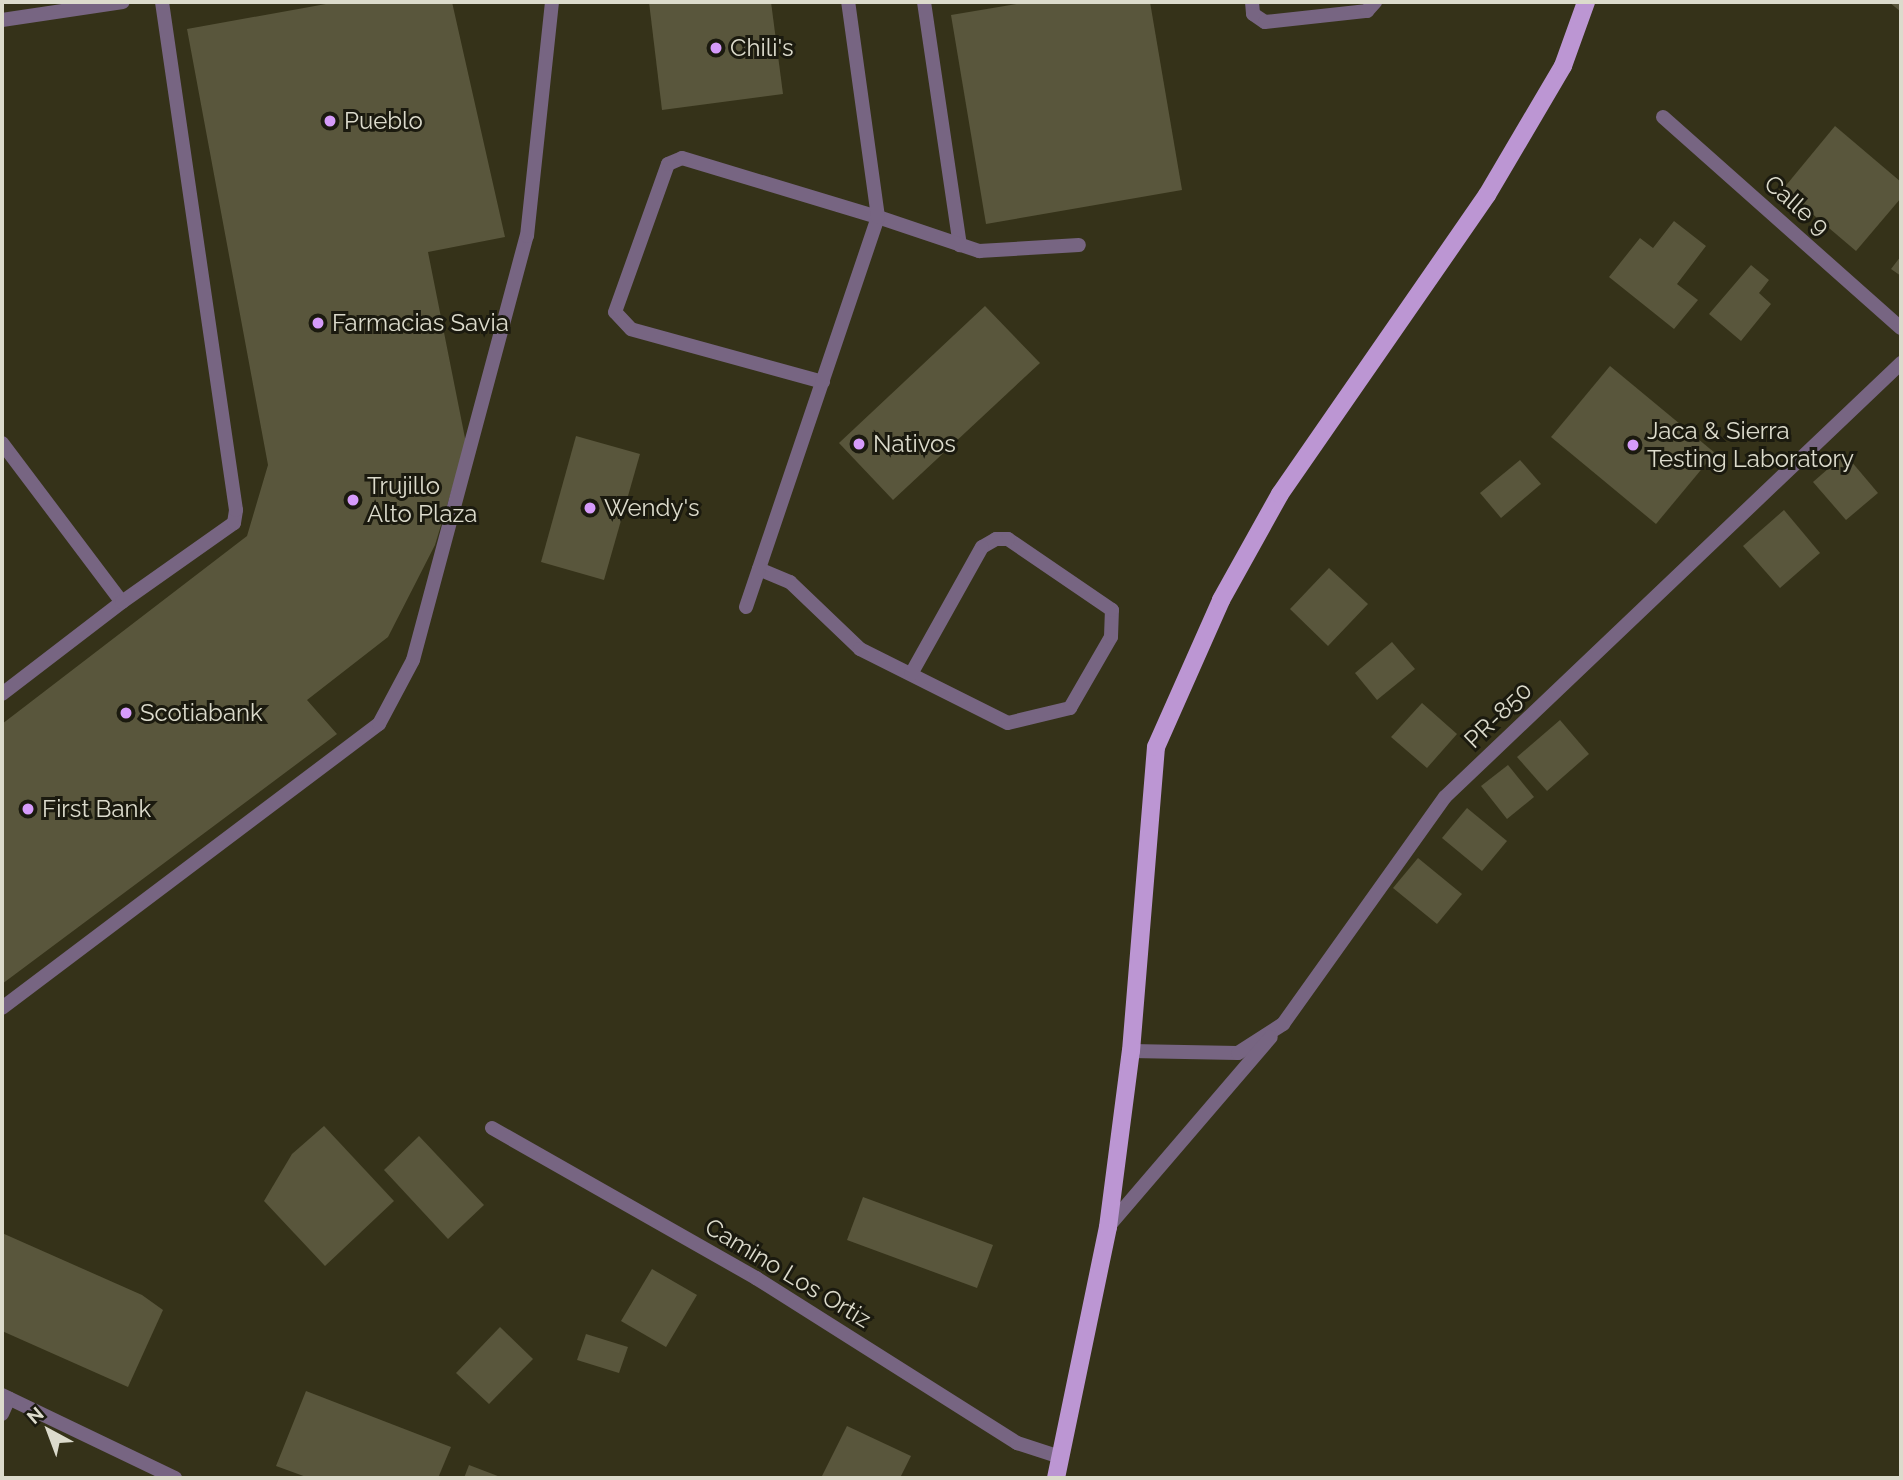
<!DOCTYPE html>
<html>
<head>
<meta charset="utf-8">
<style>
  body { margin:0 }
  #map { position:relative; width:1903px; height:1480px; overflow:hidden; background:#353219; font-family:Raleway,sans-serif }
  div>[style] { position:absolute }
  .building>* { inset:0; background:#59563c }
  .service>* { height:14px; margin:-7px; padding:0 7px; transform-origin:7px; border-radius:7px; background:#776582 }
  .minor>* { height:14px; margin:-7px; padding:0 7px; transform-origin:7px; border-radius:7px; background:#776582 }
  .tertiary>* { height:14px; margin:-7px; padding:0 7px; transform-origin:7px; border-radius:7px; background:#776582 }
  .primary>* { height:18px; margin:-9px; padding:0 9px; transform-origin:9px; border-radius:9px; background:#bc96d3 }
  .dots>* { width:19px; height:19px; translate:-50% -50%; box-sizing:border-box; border:4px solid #1b1a0f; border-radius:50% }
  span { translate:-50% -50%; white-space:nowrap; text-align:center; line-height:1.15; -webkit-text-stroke:6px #1b1a0f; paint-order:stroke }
  .poi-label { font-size:24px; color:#dcdbcc }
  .left { translate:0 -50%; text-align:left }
  .street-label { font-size:24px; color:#dcdbcc }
  .frame { position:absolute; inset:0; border:4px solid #dcdbcc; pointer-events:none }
  .north { position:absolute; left:14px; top:1396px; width:70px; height:70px; -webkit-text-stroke:5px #1b1a0f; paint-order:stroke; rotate:319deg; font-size:19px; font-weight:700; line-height:28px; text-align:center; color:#dcdbcc }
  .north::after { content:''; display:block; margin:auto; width:24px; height:32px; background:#dcdbcc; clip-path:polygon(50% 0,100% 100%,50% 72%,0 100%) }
</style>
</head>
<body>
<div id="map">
  <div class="building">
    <div style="clip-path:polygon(337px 2px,452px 2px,505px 237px,428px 252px,466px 443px,435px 545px,388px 637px,307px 700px,337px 734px,2px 984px,2px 724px,247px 536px,268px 465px,187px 29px)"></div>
    <div style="clip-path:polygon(649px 2px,771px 2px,783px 94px,662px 110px)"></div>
    <div style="clip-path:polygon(1028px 2px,1150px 2px,1182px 190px,986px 224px,951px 15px)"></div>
    <div style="clip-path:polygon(1889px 2px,1901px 2px,1901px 12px)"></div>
    <div style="clip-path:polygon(1835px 126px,1901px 182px,1901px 198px,1856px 251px,1783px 189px)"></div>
    <div style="clip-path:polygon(1674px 221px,1706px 246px,1677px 284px,1698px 300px,1674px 329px,1609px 277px,1640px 238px,1653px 248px)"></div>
    <div style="clip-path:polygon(1901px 256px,1901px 276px,1891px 269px)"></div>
    <div style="clip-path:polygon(1751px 265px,1769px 280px,1759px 293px,1771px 304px,1741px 341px,1709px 314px)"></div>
    <div style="clip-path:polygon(985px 306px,1040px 363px,893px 500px,839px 443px)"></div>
    <div style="clip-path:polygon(1610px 366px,1715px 453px,1656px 524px,1551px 437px)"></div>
    <div style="clip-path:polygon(576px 436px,640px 454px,604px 580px,541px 562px)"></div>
    <div style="clip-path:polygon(1845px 454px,1878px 493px,1846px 520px,1813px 482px)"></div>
    <div style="clip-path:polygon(1520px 460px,1541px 484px,1501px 518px,1480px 493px)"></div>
    <div style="clip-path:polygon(1784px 510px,1820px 553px,1780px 588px,1743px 546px)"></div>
    <div style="clip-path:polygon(1329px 568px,1368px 604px,1328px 646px,1290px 609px)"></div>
    <div style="clip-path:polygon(1392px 642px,1415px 669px,1377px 700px,1355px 673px)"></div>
    <div style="clip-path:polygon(1422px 703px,1457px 734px,1427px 768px,1391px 737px)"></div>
    <div style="clip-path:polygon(1560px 720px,1589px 754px,1547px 791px,1517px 757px)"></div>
    <div style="clip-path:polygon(1508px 765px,1534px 797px,1507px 819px,1481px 786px)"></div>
    <div style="clip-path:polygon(1467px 808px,1507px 841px,1482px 871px,1442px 838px)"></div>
    <div style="clip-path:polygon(1418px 858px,1462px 894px,1437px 924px,1393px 888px)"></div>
    <div style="clip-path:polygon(324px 1126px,394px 1201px,325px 1266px,264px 1201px,292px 1154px)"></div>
    <div style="clip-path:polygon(419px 1136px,484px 1205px,448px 1239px,384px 1170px)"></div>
    <div style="clip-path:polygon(863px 1197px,993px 1245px,977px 1288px,847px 1240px)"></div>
    <div style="clip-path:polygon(2px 1233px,142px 1295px,163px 1310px,128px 1387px,2px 1331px)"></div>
    <div style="clip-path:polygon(652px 1269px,697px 1295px,666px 1347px,621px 1321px)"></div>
    <div style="clip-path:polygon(500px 1327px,533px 1359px,489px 1404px,456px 1373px)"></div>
    <div style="clip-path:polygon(586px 1334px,628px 1347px,619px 1373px,577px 1360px)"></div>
    <div style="clip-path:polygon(306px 1391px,451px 1447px,438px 1478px,309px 1478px,276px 1466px)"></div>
    <div style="clip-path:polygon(847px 1426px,911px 1456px,900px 1478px,821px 1478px)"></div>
    <div style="clip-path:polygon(469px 1465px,503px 1478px,464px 1478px)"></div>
  </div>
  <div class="service">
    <div style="left:924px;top:2px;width:246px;rotate:81.6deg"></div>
    <div style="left:1252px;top:2px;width:12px;rotate:85deg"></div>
    <div style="left:1253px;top:14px;width:14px;rotate:34deg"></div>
    <div style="left:1265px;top:22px;width:103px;rotate:-6.2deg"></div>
    <div style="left:1367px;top:11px;width:12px;rotate:-48deg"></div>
    <div style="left:823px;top:382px;width:199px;rotate:-164.6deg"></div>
    <div style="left:631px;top:329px;width:23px;rotate:-133deg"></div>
    <div style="left:615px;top:312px;width:157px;rotate:-70.3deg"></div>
    <div style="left:668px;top:164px;width:15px;rotate:-23deg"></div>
    <div style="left:682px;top:158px;width:205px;rotate:16.8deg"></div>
    <div style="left:878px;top:217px;width:107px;rotate:18.6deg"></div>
    <div style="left:979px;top:251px;width:100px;rotate:-3.4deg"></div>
    <div style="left:2px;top:443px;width:199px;rotate:53deg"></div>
    <div style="left:759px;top:569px;width:34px;rotate:23deg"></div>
    <div style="left:790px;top:582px;width:97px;rotate:43.7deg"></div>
    <div style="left:860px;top:649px;width:165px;rotate:26.6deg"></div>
    <div style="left:1008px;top:723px;width:64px;rotate:-13.6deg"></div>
    <div style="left:1070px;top:708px;width:82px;rotate:-60deg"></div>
    <div style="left:1111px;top:637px;width:27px;rotate:-88deg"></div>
    <div style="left:1112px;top:610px;width:126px;rotate:-145.7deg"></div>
    <div style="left:1008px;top:539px;width:12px;rotate:180deg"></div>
    <div style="left:996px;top:539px;width:16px;rotate:150deg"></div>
    <div style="left:982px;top:547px;width:145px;rotate:119.2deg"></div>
    <div style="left:746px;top:607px;width:412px;rotate:-71.3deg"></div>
    <div style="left:878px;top:217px;width:217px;rotate:-97.9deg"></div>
    <div style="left:2px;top:694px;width:151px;rotate:-37.5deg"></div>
    <div style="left:122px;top:602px;width:137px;rotate:-35.2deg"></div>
    <div style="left:234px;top:523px;width:13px;rotate:-81deg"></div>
    <div style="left:236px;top:510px;width:513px;rotate:-98.29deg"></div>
    <div style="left:2px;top:1008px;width:472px;rotate:-37deg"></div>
    <div style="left:379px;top:724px;width:72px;rotate:-62deg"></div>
    <div style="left:413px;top:660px;width:439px;rotate:-75deg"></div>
    <div style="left:527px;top:236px;width:235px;rotate:-83.9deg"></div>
    <div style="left:2px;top:1395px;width:192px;rotate:25.6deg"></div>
    <div style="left:2px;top:1414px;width:17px;rotate:-66deg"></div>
  </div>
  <div class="minor">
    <div style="left:2px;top:20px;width:122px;rotate:-8.5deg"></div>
    <div style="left:1663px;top:117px;width:318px;rotate:41.6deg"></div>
    <div style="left:492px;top:1128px;width:304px;rotate:29.6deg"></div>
    <div style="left:756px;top:1278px;width:309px;rotate:32.3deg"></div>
    <div style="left:1017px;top:1443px;width:45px;rotate:18deg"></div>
  </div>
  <div class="tertiary">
    <div style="left:1131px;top:1051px;width:107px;rotate:1.1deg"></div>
    <div style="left:1238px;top:1053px;width:54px;rotate:-32.8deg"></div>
    <div style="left:1283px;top:1024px;width:279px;rotate:-54.5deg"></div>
    <div style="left:1445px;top:797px;width:630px;rotate:-43.58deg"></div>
    <div style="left:1108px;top:1227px;width:250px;rotate:-49.4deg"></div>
  </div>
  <div class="primary">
    <div style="left:1056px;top:1478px;width:256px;rotate:-78.3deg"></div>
    <div style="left:1108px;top:1227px;width:177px;rotate:-82.6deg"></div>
    <div style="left:1131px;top:1051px;width:305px;rotate:-85.3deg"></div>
    <div style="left:1156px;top:747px;width:161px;rotate:-66.1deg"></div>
    <div style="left:1221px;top:600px;width:121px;rotate:-60.9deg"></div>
    <div style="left:1280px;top:494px;width:364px;rotate:-55.3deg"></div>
    <div style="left:1487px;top:195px;width:150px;rotate:-59.5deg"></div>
    <div style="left:1563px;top:66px;width:68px;rotate:-70.2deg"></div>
  </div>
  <div class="dots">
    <div style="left:716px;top:48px;background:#d69bfa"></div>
    <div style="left:330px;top:121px;background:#d69bfa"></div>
    <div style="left:318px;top:323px;background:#d69bfa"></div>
    <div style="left:859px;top:444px;background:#d69bfa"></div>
    <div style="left:1633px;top:445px;background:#d69bfa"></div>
    <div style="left:353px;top:500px;background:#d69bfa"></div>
    <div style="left:590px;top:508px;background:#d69bfa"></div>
    <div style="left:126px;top:713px;background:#d69bfa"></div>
    <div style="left:28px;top:809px;background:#d69bfa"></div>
  </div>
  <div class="poi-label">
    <span class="left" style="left:730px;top:48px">Chili's</span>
    <span class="left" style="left:344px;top:121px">Pueblo</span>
    <span class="left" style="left:332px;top:323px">Farmacias Savia</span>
    <span class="left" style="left:1647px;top:445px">Jaca &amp; Sierra<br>Testing Laboratory</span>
    <span class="left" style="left:873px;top:444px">Nativos</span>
    <span class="left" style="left:367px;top:500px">Trujillo<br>Alto Plaza</span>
    <span class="left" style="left:604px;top:508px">Wendy's</span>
    <span class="left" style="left:140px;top:713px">Scotiabank</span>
    <span class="left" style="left:42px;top:809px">First Bank</span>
  </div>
  <div class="street-label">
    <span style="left:1797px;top:205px;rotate:41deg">Calle 9</span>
    <span style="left:1498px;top:715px;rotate:-44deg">PR-850</span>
    <span style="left:788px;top:1273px;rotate:31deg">Camino Los Ortiz</span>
  </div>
  <div class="frame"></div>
  <div class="north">N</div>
</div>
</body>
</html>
